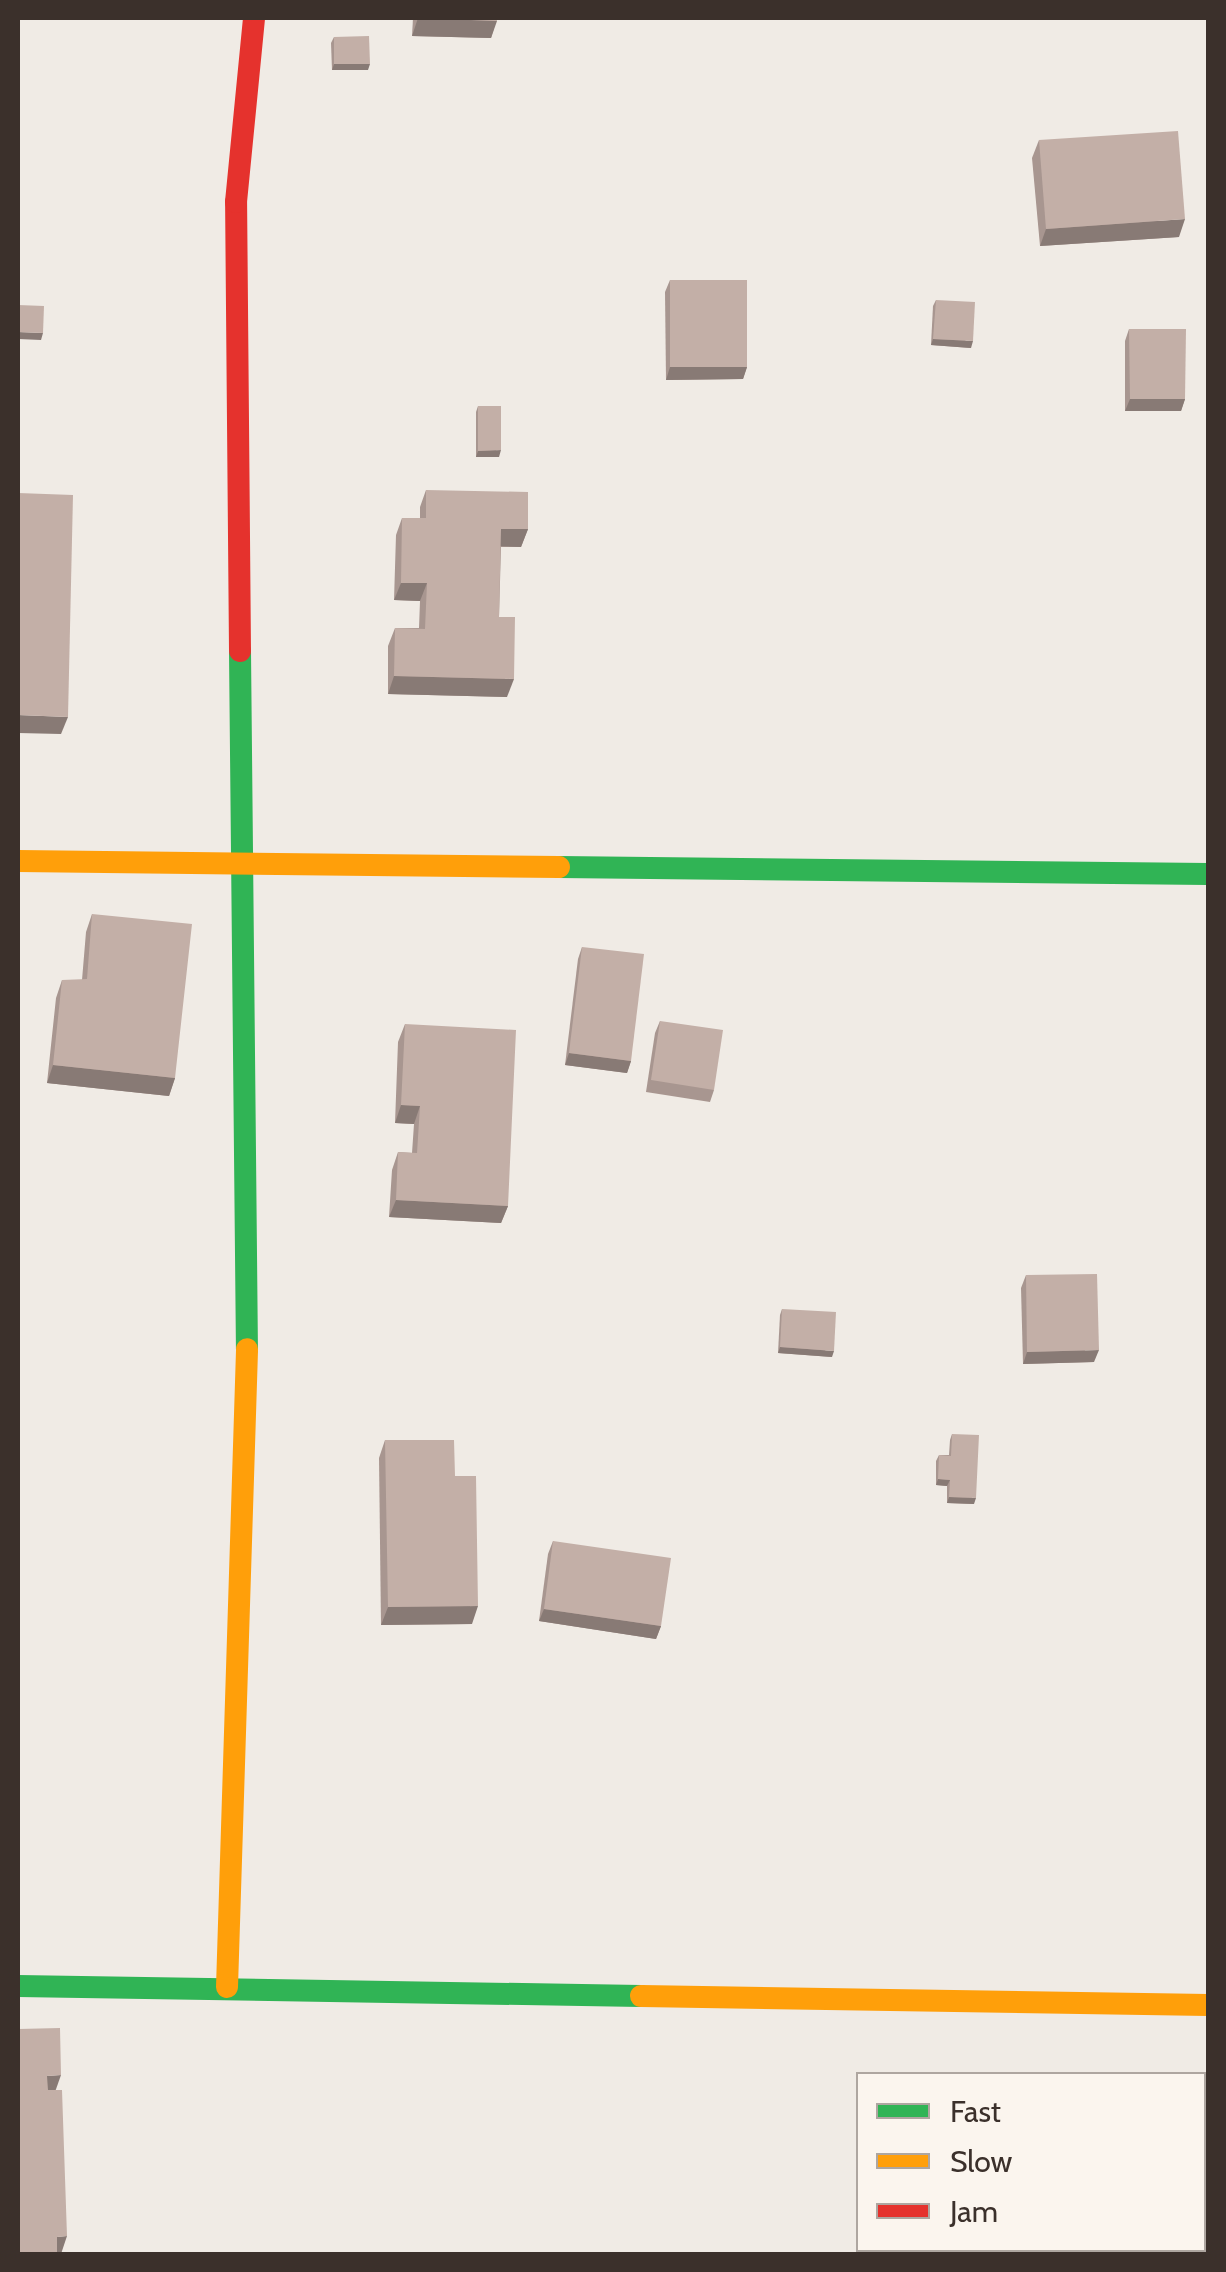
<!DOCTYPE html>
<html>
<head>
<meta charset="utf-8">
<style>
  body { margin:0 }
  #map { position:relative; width:1226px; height:2272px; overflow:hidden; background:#f0ebe5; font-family:Cabin,sans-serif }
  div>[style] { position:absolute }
  .fast>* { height:22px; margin:-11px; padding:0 11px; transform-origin:11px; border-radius:11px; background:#30b455 }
  .slow>* { height:22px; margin:-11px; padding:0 11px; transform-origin:11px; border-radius:11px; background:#ff9f0a }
  .jam>* { height:22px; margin:-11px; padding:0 11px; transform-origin:11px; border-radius:11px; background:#e5322d }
  .wall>* { inset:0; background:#a89690 }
  .shaded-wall>* { inset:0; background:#887a75 }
  .building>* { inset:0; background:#c3afa7 }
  span { translate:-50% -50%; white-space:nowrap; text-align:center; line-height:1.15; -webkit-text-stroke:9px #fbf5ee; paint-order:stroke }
  .frame { position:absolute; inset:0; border:20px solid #3b302b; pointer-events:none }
  .legend { position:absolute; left:856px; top:2072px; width:350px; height:180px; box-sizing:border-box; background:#fbf5ee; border:2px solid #aea6a0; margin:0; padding:12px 18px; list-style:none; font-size:30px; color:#3b302b }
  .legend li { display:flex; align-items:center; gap:20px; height:50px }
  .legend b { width:50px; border:2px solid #aea6a0 }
</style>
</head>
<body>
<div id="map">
  <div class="fast">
    <div style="left:240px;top:651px;width:698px;rotate:89.43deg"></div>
    <div style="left:559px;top:867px;width:649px;rotate:0.62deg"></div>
    <div style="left:18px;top:1986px;width:623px;rotate:0.92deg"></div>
  </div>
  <div class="slow">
    <div style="left:18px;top:861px;width:541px;rotate:0.64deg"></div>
    <div style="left:227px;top:1987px;width:638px;rotate:-88.2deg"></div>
    <div style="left:641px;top:1996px;width:567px;rotate:0.91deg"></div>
  </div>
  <div class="jam">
    <div style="left:240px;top:651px;width:449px;rotate:-90.5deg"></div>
    <div style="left:236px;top:202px;width:185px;rotate:-84.4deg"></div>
  </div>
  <div class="wall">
    <div style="clip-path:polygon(413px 18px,497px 18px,491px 38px,412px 36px)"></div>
    <div style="clip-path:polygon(334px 37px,368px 70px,332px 70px,331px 43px)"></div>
    <div style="clip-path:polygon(1039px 140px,1179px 237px,1040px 246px,1032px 158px)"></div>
    <div style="clip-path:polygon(670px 280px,747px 367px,743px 379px,666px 380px,665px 292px)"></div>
    <div style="clip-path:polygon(936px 300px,971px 348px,931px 345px,933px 306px)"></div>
    <div style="clip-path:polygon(1129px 329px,1185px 399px,1181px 411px,1125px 411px,1125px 341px)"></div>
    <div style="clip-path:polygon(478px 406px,499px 457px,476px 457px,476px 412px)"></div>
    <div style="clip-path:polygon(426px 490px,528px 529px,521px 547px,501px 547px,499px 617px,507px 697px,388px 694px,388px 646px,395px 628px,419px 628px,420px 601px,394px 600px,396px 535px,402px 518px,420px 518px,420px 507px)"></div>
    <div style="clip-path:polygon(92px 914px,175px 1078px,169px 1096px,47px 1083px,56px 998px,62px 980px,82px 980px,86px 932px)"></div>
    <div style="clip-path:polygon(582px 947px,631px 1061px,627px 1073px,565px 1065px,578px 959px)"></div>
    <div style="clip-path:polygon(660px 1021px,714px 1090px,710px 1102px,646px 1092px,655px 1033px)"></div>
    <div style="clip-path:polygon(405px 1024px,508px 1206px,501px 1223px,389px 1217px,392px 1170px,398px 1152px,412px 1153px,414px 1124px,395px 1123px,398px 1042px)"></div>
    <div style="clip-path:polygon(1026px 1275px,1094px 1362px,1023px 1364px,1021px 1288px)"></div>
    <div style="clip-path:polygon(782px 1309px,832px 1357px,778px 1353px,780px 1315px)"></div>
    <div style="clip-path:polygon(952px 1434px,974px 1504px,947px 1503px,947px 1486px,936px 1485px,936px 1461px,939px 1455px,949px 1455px,950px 1440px)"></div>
    <div style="clip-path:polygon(385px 1440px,455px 1476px,472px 1624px,381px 1625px,379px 1458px)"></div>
    <div style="clip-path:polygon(553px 1541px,661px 1626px,656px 1639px,539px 1621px,548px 1554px)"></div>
  </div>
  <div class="shaded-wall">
    <div style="clip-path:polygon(418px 18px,497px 21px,491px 38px,412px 36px)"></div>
    <div style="clip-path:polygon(334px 64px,370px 64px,368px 70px,332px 70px)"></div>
    <div style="clip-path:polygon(1185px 219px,1179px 237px,1040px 246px,1046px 229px)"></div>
    <div style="clip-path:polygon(18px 332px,43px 333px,41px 340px,18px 339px)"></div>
    <div style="clip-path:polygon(933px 339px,973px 341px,971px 348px,931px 345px)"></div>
    <div style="clip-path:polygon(670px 367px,747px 367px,743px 379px,666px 380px)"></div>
    <div style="clip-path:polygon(1130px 399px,1185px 399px,1181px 411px,1125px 411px)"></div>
    <div style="clip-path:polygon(501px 450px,499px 457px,476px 457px,478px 451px)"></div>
    <div style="clip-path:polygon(501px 529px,528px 529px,521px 547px,495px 546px)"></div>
    <div style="clip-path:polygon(401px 583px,427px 583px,420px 601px,394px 600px)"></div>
    <div style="clip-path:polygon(394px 676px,514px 679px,507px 697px,388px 694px)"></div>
    <div style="clip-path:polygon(18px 715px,68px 717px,61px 734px,18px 733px)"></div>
    <div style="clip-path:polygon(569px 1053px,631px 1061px,627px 1073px,565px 1065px)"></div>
    <div style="clip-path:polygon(53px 1065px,175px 1078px,169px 1096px,47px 1083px)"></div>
    <div style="clip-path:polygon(401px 1105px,420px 1106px,414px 1124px,395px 1123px)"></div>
    <div style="clip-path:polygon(396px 1200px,508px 1206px,501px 1223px,389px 1217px)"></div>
    <div style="clip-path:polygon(780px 1347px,834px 1351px,832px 1357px,778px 1353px)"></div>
    <div style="clip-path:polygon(1099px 1350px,1094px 1362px,1023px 1364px,1027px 1352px)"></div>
    <div style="clip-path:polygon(938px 1479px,950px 1480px,947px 1486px,936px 1485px)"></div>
    <div style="clip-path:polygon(949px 1497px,976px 1498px,974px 1504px,947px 1503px)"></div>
    <div style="clip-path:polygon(478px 1606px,472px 1624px,381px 1625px,388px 1607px)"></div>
    <div style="clip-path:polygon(544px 1609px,661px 1626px,656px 1639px,539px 1621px)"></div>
    <div style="clip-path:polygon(61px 2075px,55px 2092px,41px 2093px,47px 2076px)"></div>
    <div style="clip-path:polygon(67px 2236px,61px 2254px,50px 2254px,57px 2237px)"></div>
  </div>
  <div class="building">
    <div style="clip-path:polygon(418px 18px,497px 18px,497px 21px)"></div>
    <div style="clip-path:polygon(369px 36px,370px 64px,334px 64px,334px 37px)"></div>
    <div style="clip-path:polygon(1178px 131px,1185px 219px,1046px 229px,1039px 140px)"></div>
    <div style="clip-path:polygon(670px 280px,747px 280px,747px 367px,670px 367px)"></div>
    <div style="clip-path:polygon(936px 300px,975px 302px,973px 341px,933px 339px)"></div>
    <div style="clip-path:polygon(18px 305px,44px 306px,43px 333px,18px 332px)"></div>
    <div style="clip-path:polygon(1129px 329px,1186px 329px,1185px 399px,1130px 399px)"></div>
    <div style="clip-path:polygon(478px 406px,501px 406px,501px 450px,478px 451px)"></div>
    <div style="clip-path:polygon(426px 490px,528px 492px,528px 529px,501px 529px,499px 617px,515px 617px,514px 679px,394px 676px,395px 628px,425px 629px,427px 583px,401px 583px,402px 518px,426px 518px)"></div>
    <div style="clip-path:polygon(18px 493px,73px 495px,68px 717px,18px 715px)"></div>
    <div style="clip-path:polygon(92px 914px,192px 924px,175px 1078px,53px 1065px,62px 980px,87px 979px)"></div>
    <div style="clip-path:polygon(582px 947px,644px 954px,631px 1061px,569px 1053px)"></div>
    <div style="clip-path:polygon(660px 1021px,723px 1030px,714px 1090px,651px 1080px)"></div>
    <div style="clip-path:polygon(405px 1024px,516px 1030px,508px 1206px,396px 1200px,398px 1152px,417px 1153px,420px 1106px,401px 1105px)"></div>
    <div style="clip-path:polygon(1097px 1274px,1099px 1350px,1027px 1352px,1026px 1275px)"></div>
    <div style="clip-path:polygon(782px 1309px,836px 1312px,834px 1351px,780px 1347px)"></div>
    <div style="clip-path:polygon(952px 1434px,979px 1435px,976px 1498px,949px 1497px,950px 1480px,938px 1479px,939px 1455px,951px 1456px)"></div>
    <div style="clip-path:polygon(385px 1440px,454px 1440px,455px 1476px,476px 1476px,478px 1606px,388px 1607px)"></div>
    <div style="clip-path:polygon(553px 1541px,671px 1558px,661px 1626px,544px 1609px)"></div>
    <div style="clip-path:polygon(60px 2028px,61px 2075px,47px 2076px,48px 2090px,62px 2090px,67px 2236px,57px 2237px,57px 2254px,67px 2253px,67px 2254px,18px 2254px,18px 2029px)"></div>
  </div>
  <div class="frame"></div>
  <ul class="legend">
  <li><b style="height:12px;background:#30b455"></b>Fast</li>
  <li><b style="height:12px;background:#ff9f0a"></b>Slow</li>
  <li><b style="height:12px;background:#e5322d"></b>Jam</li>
  </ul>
</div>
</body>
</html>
